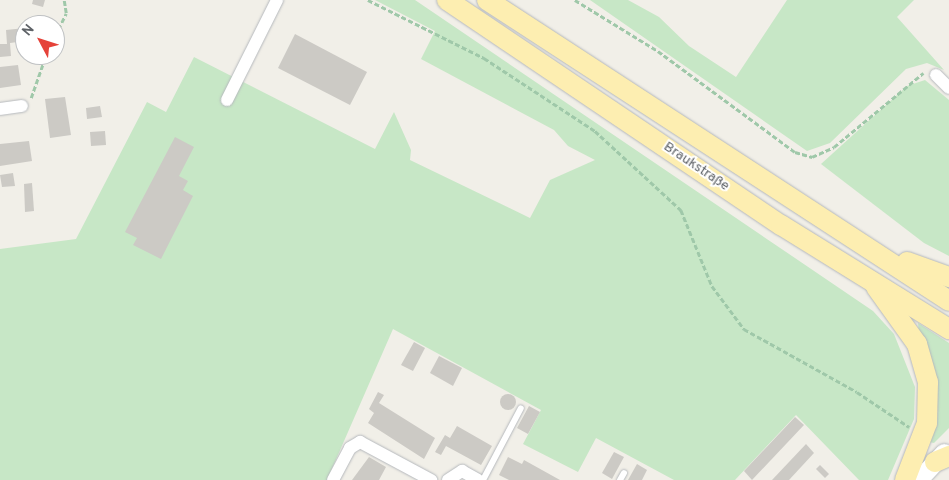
<!DOCTYPE html>
<html>
<head>
<meta charset="utf-8">
<style>
  body { margin:0 }
  #map { position:relative; width:949px; height:480px; overflow:hidden; background:#f1efe8; font-family:Overpass,sans-serif }
  div>[style] { position:absolute }
  .green>* { inset:0; background:#c7e7c6 }
  .building>* { inset:0; background:#cccac5 }
  .round { border-radius:50% }
  .path>* { height:2.5px; margin-top:-1.25px; transform-origin:0; background:repeating-linear-gradient(90deg,#9fc8a9 0 5px,transparent 0 7.5px) }
  .roads { filter:drop-shadow(0 0 1px #b5b8bc) drop-shadow(0 0 1px #b5b8bc) }
  .lane>* { height:6px; margin:-3px; padding:0 3px; transform-origin:3px; border-radius:3px; background:#fff }
  .street>* { height:12px; margin:-6px; padding:0 6px; transform-origin:6px; border-radius:6px; background:#fff }
  .secondary>* { height:18px; margin:-9px; padding:0 9px; transform-origin:9px; border-radius:9px; background:#fff }
  .primary>* { height:20px; margin:-10px; padding:0 10px; transform-origin:10px; border-radius:10px; background:#fdeeb1 }
  span { translate:-50% -50%; white-space:nowrap; text-align:center; line-height:1.15; -webkit-text-stroke:4px #fff; paint-order:stroke }
  .street-label { font-size:14px; color:#5f6368 }
  .north { position:absolute; left:15px; top:15px; width:50px; height:50px; box-sizing:border-box; background:#fff; border:1px solid #bfc1c3; border-radius:50%; rotate:310deg; font-size:14px; font-weight:700; line-height:20px; text-align:center; color:#5f6368 }
  .north::after { content:''; display:block; margin:auto; width:18px; height:22px; background:#e54239; clip-path:polygon(50% 0,100% 100%,50% 72%,0 100%) }
</style>
</head>
<body>
<div id="map">
  <div class="green">
    <div style="clip-path:polygon(375px 0,415px 0,873px 311px,894px 334px,915px 387px,914px 419px,888px 480px,859px 480px,796px 415px,735px 480px,674px 480px,596px 438px,578px 472px,523px 444px,541px 410px,393px 329px,327px 480px,0 480px,0 249px,76px 239px,147px 102px,166px 112px,194px 57px,375px 149px,394px 112px,411px 150px,410px 160px,530px 218px,550px 180px,595px 160px,568px 146px,554px 130px,421px 59px,435px 31px)"></div>
    <div style="clip-path:polygon(590px 0,628px 0,659px 17px,689px 46px,736px 77px,787px 0,914px 0,897px 17px,944px 70px,927px 63px,906px 69px,830px 143px,807px 151px)"></div>
    <div style="clip-path:polygon(925px 80px,949px 100px,949px 256px,924px 243px,821px 164px,907px 86px)"></div>
    <div style="clip-path:polygon(918px 323px,949px 343px,949px 428px,934px 443px,929px 442px)"></div>
  </div>
  <div class="building">
    <div style="clip-path:polygon(33px 0,45px 0,43px 7px,32px 4px)"></div>
    <div style="clip-path:polygon(25px 28px,25px 41px,10px 43px,11px 56px,0 57px,0 44px,7px 44px,6px 30px)"></div>
    <div style="clip-path:polygon(295px 34px,367px 72px,350px 105px,278px 68px)"></div>
    <div style="clip-path:polygon(18px 65px,21px 85px,0 88px,0 67px)"></div>
    <div style="clip-path:polygon(65px 97px,71px 135px,50px 138px,45px 99px)"></div>
    <div style="clip-path:polygon(100px 106px,102px 117px,87px 119px,86px 108px)"></div>
    <div style="clip-path:polygon(105px 131px,106px 145px,91px 146px,90px 132px)"></div>
    <div style="clip-path:polygon(175px 137px,194px 147px,179px 176px,188px 181px,183px 190px,193px 196px,161px 259px,133px 245px,137px 238px,125px 232px)"></div>
    <div style="clip-path:polygon(29px 141px,32px 161px,0 166px,0 144px)"></div>
    <div style="clip-path:polygon(13px 173px,15px 186px,2px 187px,0 175px)"></div>
    <div style="clip-path:polygon(32px 183px,34px 211px,25px 212px,24px 184px)"></div>
    <div style="clip-path:polygon(414px 342px,425px 348px,413px 371px,401px 365px)"></div>
    <div style="clip-path:polygon(439px 356px,462px 368px,453px 386px,430px 373px)"></div>
    <div style="clip-path:polygon(378px 392px,384px 395px,379px 403px,435px 438px,424px 459px,368px 423px,374px 413px,369px 409px)"></div>
    <div class="round" style="left:500px;top:394px;width:16px;height:16px"></div>
    <div style="clip-path:polygon(529px 406px,540px 412px,528px 434px,517px 428px)"></div>
    <div style="clip-path:polygon(795px 417px,804px 425px,752px 480px,744px 471px)"></div>
    <div style="clip-path:polygon(457px 426px,492px 446px,481px 465px,446px 446px,441px 455px,435px 452px,445px 435px,450px 438px)"></div>
    <div style="clip-path:polygon(806px 444px,814px 453px,789px 480px,772px 480px)"></div>
    <div style="clip-path:polygon(614px 452px,624px 457px,612px 479px,602px 473px)"></div>
    <div style="clip-path:polygon(369px 457px,386px 467px,379px 480px,352px 480px)"></div>
    <div style="clip-path:polygon(508px 457px,522px 464px,524px 460px,560px 480px,509px 480px,499px 475px)"></div>
    <div style="clip-path:polygon(637px 464px,647px 470px,642px 480px,628px 480px)"></div>
    <div style="clip-path:polygon(820px 465px,829px 474px,825px 478px,816px 469px)"></div>
  </div>
  <div class="path">
    <div style="left:368px;top:0;width:130px;rotate:26.6deg"></div>
    <div style="left:484px;top:58px;width:133px;rotate:33.3deg"></div>
    <div style="left:595px;top:131px;width:117px;rotate:42.6deg"></div>
    <div style="left:681px;top:210px;width:82px;rotate:67.8deg"></div>
    <div style="left:712px;top:286px;width:54px;rotate:53.3deg"></div>
    <div style="left:744px;top:329px;width:129px;rotate:29.1deg"></div>
    <div style="left:857px;top:392px;width:63px;rotate:33.9deg"></div>
    <div style="left:575px;top:0;width:97px;rotate:31.6deg"></div>
    <div style="left:658px;top:51px;width:170px;rotate:36.4deg"></div>
    <div style="left:795px;top:152px;width:18px;rotate:16deg"></div>
    <div style="left:812px;top:157px;width:24px;rotate:-24deg"></div>
    <div style="left:834px;top:147px;width:116px;rotate:-39.7deg"></div>
    <div style="left:55px;top:36px;width:25px;rotate:-64deg"></div>
    <div style="left:66px;top:13px;width:13px;rotate:-99deg"></div>
    <div style="left:31px;top:98px;width:46px;rotate:-70.8deg"></div>
  </div>
  <div class="roads">
    <div class="lane">
      <div style="left:483px;top:480px;width:81px;rotate:-62.2deg"></div>
      <div style="left:620px;top:480px;width:8px;rotate:-60deg"></div>
    </div>
    <div class="street">
      <div style="left:936px;top:75px;width:18px;rotate:45deg"></div>
      <div style="left:227px;top:100px;width:112px;rotate:-63.4deg"></div>
      <div style="left:0;top:109px;width:22px;rotate:-8deg"></div>
      <div style="left:333px;top:480px;width:36px;rotate:-62deg"></div>
      <div style="left:350px;top:448px;width:12px;rotate:-31deg"></div>
      <div style="left:360px;top:442px;width:81px;rotate:28.2deg"></div>
      <div style="left:448px;top:480px;width:17px;rotate:-33deg"></div>
      <div style="left:462px;top:471px;width:18px;rotate:29deg"></div>
    </div>
    <div class="secondary">
      <div style="left:919px;top:480px;width:37px;rotate:-47deg"></div>
    </div>
    <div class="primary">
      <div style="left:447px;top:0;width:403px;rotate:34deg"></div>
      <div style="left:781px;top:225px;width:198px;rotate:31.8deg"></div>
      <div style="left:487px;top:0;width:551px;rotate:33.08deg"></div>
      <div style="left:907px;top:262px;width:45px;rotate:19.7deg"></div>
      <div style="left:876px;top:287px;width:70px;rotate:54.3deg"></div>
      <div style="left:917px;top:344px;width:40px;rotate:74deg"></div>
      <div style="left:928px;top:382px;width:41px;rotate:91.4deg"></div>
      <div style="left:927px;top:423px;width:61px;rotate:111.1deg"></div>
      <div style="left:935px;top:462px;width:15px;rotate:-23deg"></div>
    </div>
  </div>
  <div class="street-label">
    <span style="left:696px;top:167px;rotate:34deg">Braukstraße</span>
  </div>
  <div class="north">N</div>
</div>
</body>
</html>
